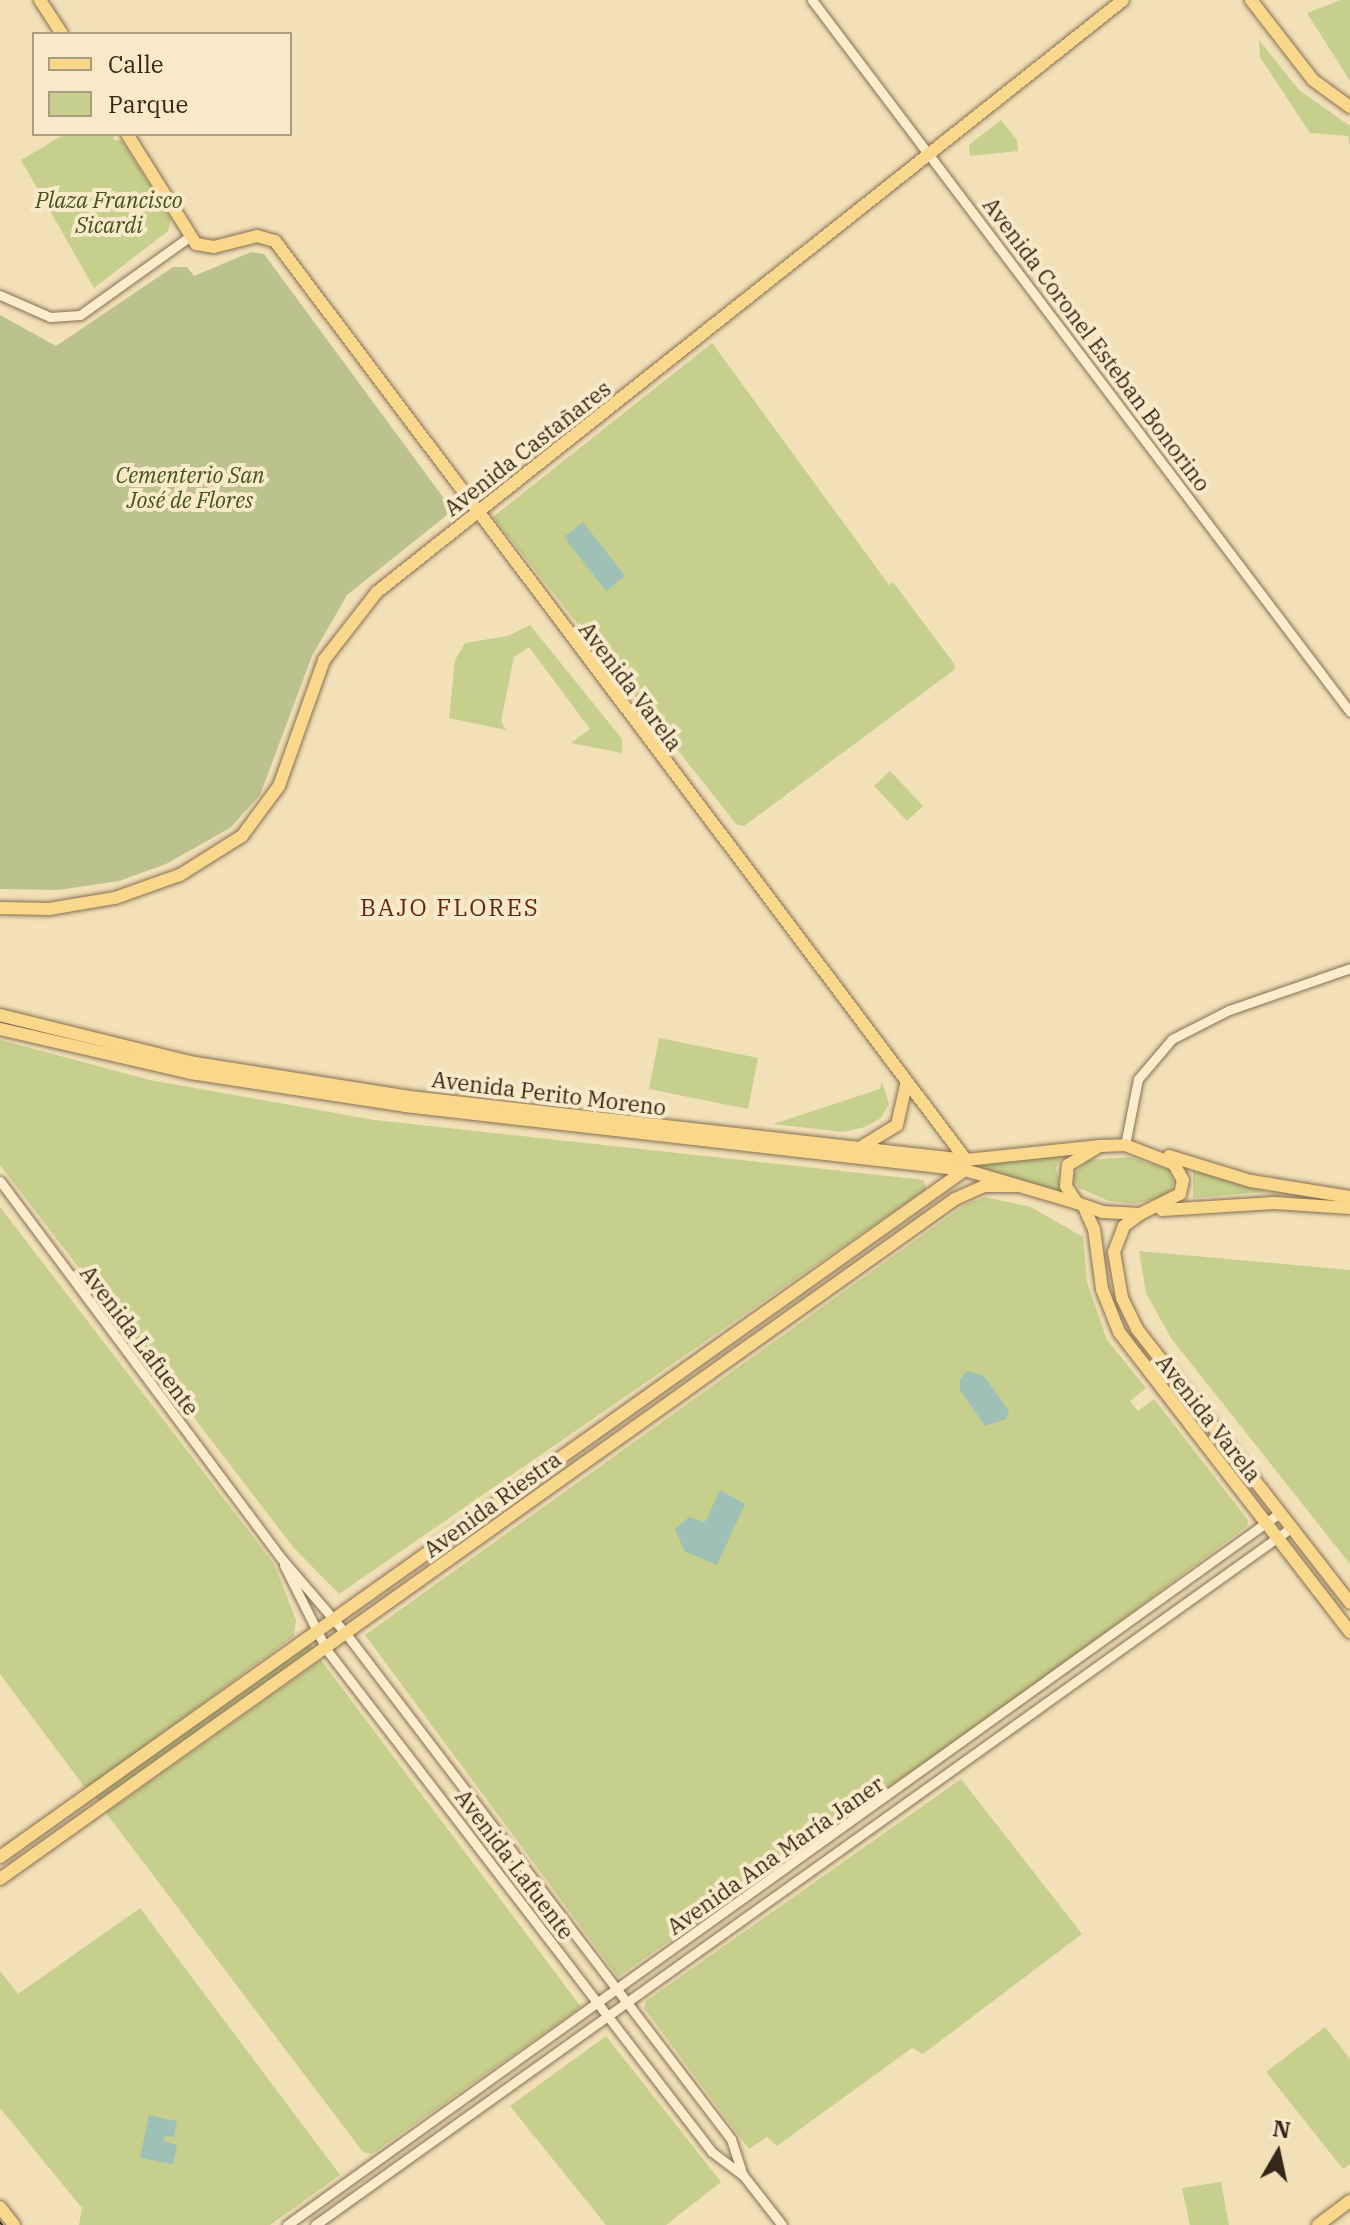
<!DOCTYPE html>
<html>
<head>
<meta charset="utf-8">
<style>
  body { margin:0 }
  #map { position:relative; width:1350px; height:2225px; overflow:hidden; background:#f1e0b8; font-family:"IBM Plex Serif",serif }
  div>[style] { position:absolute }
  .green>* { inset:0; background:#c6cf8c }
  .cemetery>* { inset:0; background:#bbc28d }
  .water>* { inset:0; background:#9ec0b6 }
  .roads { filter:drop-shadow(0 0 2px #876f53) drop-shadow(0 0 2px #876f53) }
  .minor>* { height:9px; margin:-4.5px; padding:0 4.5px; transform-origin:4.5px; border-radius:4.5px; background:#fbedcc }
  .major>* { height:12px; margin:-6px; padding:0 6px; transform-origin:6px; border-radius:6px; background:#f9d78b }
  .tram>* { height:2px; margin:-1px; padding:0 1px; transform-origin:1px; border-radius:1px; background:#352719 }
  span { translate:-50% -50%; white-space:nowrap; text-align:center; line-height:1.15; -webkit-text-stroke:8px #f8eac8; paint-order:stroke }
  .park-label { font-size:22px; color:#45531e; font-style:italic }
  .street-label { font-size:22px; color:#352719 }
  .neighbourhood-label { font-size:24px; color:#652715; letter-spacing:2px }
  .legend { position:absolute; left:32px; top:32px; width:260px; height:104px; box-sizing:border-box; background:#f8eac8; border:2px solid #aa9c82; margin:0; padding:10px 14px; list-style:none; font-size:24px; color:#352719 }
  .legend li { display:flex; align-items:center; gap:16px; height:40px }
  .legend b { width:40px; border:2px solid #aa9c82 }
  .north { position:absolute; left:1238px; top:2113px; width:80px; height:80px; -webkit-text-stroke:6px #f8eac8; paint-order:stroke; rotate:9deg; font-size:22px; font-weight:700; line-height:32px; text-align:center; color:#352719 }
  .north::after { content:''; display:block; margin:auto; width:28px; height:36px; background:#352719; clip-path:polygon(50% 0,100% 100%,50% 72%,0 100%) }
</style>
</head>
<body>
<div id="map">
  <div class="green">
    <div style="clip-path:polygon(1341px 0,1350px 0,1350px 81px,1307px 13px)"></div>
    <div style="clip-path:polygon(1259px 40px,1299px 90px,1350px 126px,1350px 146px,1348px 136px,1310px 133px,1260px 57px)"></div>
    <div style="clip-path:polygon(1001px 120px,1017px 140px,1018px 151px,970px 156px,969px 145px)"></div>
    <div style="clip-path:polygon(65px 134px,115px 134px,113px 140px,122px 141px,171px 219px,168px 231px,94px 288px,21px 160px)"></div>
    <div style="clip-path:polygon(712px 343px,889px 585px,893px 582px,955px 665px,954px 670px,744px 826px,737px 825px,493px 517px)"></div>
    <div style="clip-path:polygon(530px 625px,622px 739px,622px 753px,571px 743px,590px 729px,529px 647px,514px 657px,501px 721px,506px 730px,449px 718px,455px 660px,465px 643px,508px 636px)"></div>
    <div style="clip-path:polygon(890px 771px,923px 806px,907px 821px,874px 786px)"></div>
    <div style="clip-path:polygon(659px 1038px,758px 1058px,748px 1109px,649px 1089px)"></div>
    <div style="clip-path:polygon(0 1040px,150px 1080px,374px 1120px,924px 1180px,926px 1189px,339px 1594px,294px 1548px,0 1165px)"></div>
    <div style="clip-path:polygon(882px 1082px,889px 1104px,881px 1118px,865px 1127px,843px 1132px,773px 1124px,880px 1089px)"></div>
    <div style="clip-path:polygon(1063px 1153px,1056px 1168px,1062px 1193px,977px 1166px)"></div>
    <div style="clip-path:polygon(1130px 1157px,1169px 1170px,1174px 1183px,1167px 1196px,1134px 1204px,1109px 1201px,1079px 1188px,1072px 1176px,1088px 1160px)"></div>
    <div style="clip-path:polygon(1193px 1170px,1265px 1192px,1193px 1198px)"></div>
    <div style="clip-path:polygon(985px 1197px,1031px 1207px,1083px 1237px,1087px 1282px,1107px 1340px,1146px 1388px,1130px 1401px,1138px 1411px,1154px 1399px,1248px 1520px,1247px 1526px,1035px 1685px,618px 1977px,365px 1635px,966px 1204px)"></div>
    <div style="clip-path:polygon(0 1207px,274px 1564px,296px 1620px,294px 1636px,86px 1789px,0 1674px)"></div>
    <div style="clip-path:polygon(1139px 1251px,1350px 1270px,1350px 1564px,1171px 1338px,1146px 1293px)"></div>
    <div style="clip-path:polygon(310px 1644px,315px 1651px,101px 1803px,95px 1797px)"></div>
    <div style="clip-path:polygon(321px 1660px,581px 2007px,372px 2154px,363px 2152px,106px 1813px)"></div>
    <div style="clip-path:polygon(961px 1779px,1082px 1934px,923px 2054px,912px 2048px,777px 2146px,767px 2137px,749px 2149px,644px 2008px,646px 2001px)"></div>
    <div style="clip-path:polygon(140px 1908px,340px 2175px,270px 2225px,79px 2225px,82px 2208px,0 2108px,0 1971px,18px 1994px)"></div>
    <div style="clip-path:polygon(1325px 2027px,1350px 2059px,1350px 2164px,1343px 2169px,1266px 2072px)"></div>
    <div style="clip-path:polygon(606px 2036px,721px 2182px,666px 2225px,606px 2225px,510px 2106px)"></div>
    <div style="clip-path:polygon(1221px 2182px,1229px 2225px,1190px 2225px,1182px 2188px)"></div>
  </div>
  <div class="cemetery">
    <div style="clip-path:polygon(251px 252px,264px 254px,448px 504px,447px 515px,347px 595px,312px 656px,260px 795px,230px 828px,166px 864px,119px 881px,59px 890px,0 889px,0 315px,56px 346px,173px 267px,187px 267px,194px 276px)"></div>
  </div>
  <div class="water">
    <div style="clip-path:polygon(583px 522px,625px 576px,606px 591px,564px 537px)"></div>
    <div style="clip-path:polygon(967px 1371px,984px 1376px,1009px 1411px,1006px 1419px,985px 1426px,960px 1390px,960px 1379px)"></div>
    <div style="clip-path:polygon(720px 1490px,745px 1504px,717px 1565px,684px 1551px,675px 1529px,689px 1517px,705px 1522px)"></div>
    <div style="clip-path:polygon(149px 2115px,177px 2121px,174px 2137px,165px 2136px,163px 2141px,177px 2145px,173px 2164px,140px 2158px)"></div>
  </div>
  <div class="roads">
    <div class="minor">
      <div style="left:812px;top:0;width:892px;rotate:52.92deg"></div>
      <div style="left:0;top:295px;width:55px;rotate:23.7deg"></div>
      <div style="left:50px;top:317px;width:30px;rotate:-4deg"></div>
      <div style="left:80px;top:315px;width:134px;rotate:-35.6deg"></div>
      <div style="left:1125px;top:1145px;width:67px;rotate:-78.9deg"></div>
      <div style="left:1138px;top:1079px;width:52px;rotate:-49.6deg"></div>
      <div style="left:1172px;top:1039px;width:64px;rotate:-27deg"></div>
      <div style="left:1229px;top:1010px;width:128px;rotate:-19.1deg"></div>
      <div style="left:0;top:1181px;width:470px;rotate:53.3deg"></div>
      <div style="left:281px;top:1558px;width:101px;rotate:49.4deg"></div>
      <div style="left:347px;top:1635px;width:634px;rotate:52.7deg"></div>
      <div style="left:731px;top:2139px;width:38px;rotate:72deg"></div>
      <div style="left:284px;top:1565px;width:94px;rotate:63.4deg"></div>
      <div style="left:326px;top:1649px;width:634px;rotate:52.5deg"></div>
      <div style="left:712px;top:2152px;width:39px;rotate:37deg"></div>
      <div style="left:743px;top:2175px;width:63px;rotate:52deg"></div>
      <div style="left:287px;top:2225px;width:1223px;rotate:-35.65deg"></div>
      <div style="left:315px;top:2225px;width:1201px;rotate:-35.54deg"></div>
    </div>
    <div class="major">
      <div style="left:40px;top:0;width:40px;rotate:57.1deg"></div>
      <div style="left:1251px;top:0;width:101px;rotate:52.2deg"></div>
      <div style="left:1313px;top:80px;width:46px;rotate:36.1deg"></div>
      <div style="left:127px;top:134px;width:130px;rotate:57.9deg"></div>
      <div style="left:196px;top:244px;width:18px;rotate:9deg"></div>
      <div style="left:214px;top:247px;width:44px;rotate:-14.3deg"></div>
      <div style="left:257px;top:236px;width:19px;rotate:16deg"></div>
      <div style="left:275px;top:241px;width:1150px;rotate:53.06deg"></div>
      <div style="left:0;top:908px;width:49px;rotate:1.2deg"></div>
      <div style="left:49px;top:909px;width:67px;rotate:-9.5deg"></div>
      <div style="left:115px;top:898px;width:69px;rotate:-19.5deg"></div>
      <div style="left:180px;top:875px;width:73px;rotate:-32.2deg"></div>
      <div style="left:242px;top:836px;width:62px;rotate:-53.5deg"></div>
      <div style="left:279px;top:786px;width:134px;rotate:-70.3deg"></div>
      <div style="left:324px;top:660px;width:86px;rotate:-52.1deg"></div>
      <div style="left:377px;top:592px;width:952px;rotate:-38.43deg"></div>
      <div style="left:0;top:1015px;width:196px;rotate:13.9deg"></div>
      <div style="left:190px;top:1062px;width:223px;rotate:9deg"></div>
      <div style="left:410px;top:1097px;width:560px;rotate:6.46deg"></div>
      <div style="left:966px;top:1160px;width:135px;rotate:-6deg"></div>
      <div style="left:0;top:1029px;width:195px;rotate:13deg"></div>
      <div style="left:190px;top:1073px;width:218px;rotate:8.7deg"></div>
      <div style="left:405px;top:1106px;width:564px;rotate:6.52deg"></div>
      <div style="left:965px;top:1170px;width:117px;rotate:16.4deg"></div>
      <div style="left:1125px;top:1145px;width:53px;rotate:21.2deg"></div>
      <div style="left:1174px;top:1164px;width:18px;rotate:61deg"></div>
      <div style="left:1183px;top:1180px;width:14px;rotate:102deg"></div>
      <div style="left:1180px;top:1194px;width:45px;rotate:153.4deg"></div>
      <div style="left:1140px;top:1214px;width:37px;rotate:-177deg"></div>
      <div style="left:1103px;top:1212px;width:28px;rotate:-161deg"></div>
      <div style="left:1077px;top:1203px;width:20px;rotate:-123deg"></div>
      <div style="left:1066px;top:1186px;width:21px;rotate:-85deg"></div>
      <div style="left:1068px;top:1165px;width:37px;rotate:-31deg"></div>
      <div style="left:1100px;top:1146px;width:25px;rotate:-2deg"></div>
      <div style="left:861px;top:1147px;width:42px;rotate:-31.4deg"></div>
      <div style="left:897px;top:1125px;width:41px;rotate:-77.3deg"></div>
      <div style="left:1169px;top:1156px;width:86px;rotate:17deg"></div>
      <div style="left:1251px;top:1181px;width:100px;rotate:9.2deg"></div>
      <div style="left:1084px;top:1207px;width:24px;rotate:66deg"></div>
      <div style="left:1094px;top:1229px;width:61px;rotate:82.4deg"></div>
      <div style="left:1102px;top:1289px;width:46px;rotate:68.4deg"></div>
      <div style="left:1119px;top:1332px;width:379px;rotate:52.4deg"></div>
      <div style="left:1162px;top:1210px;width:112px;rotate:-3.6deg"></div>
      <div style="left:1274px;top:1203px;width:76px;rotate:3.8deg"></div>
      <div style="left:1140px;top:1214px;width:20px;rotate:143deg"></div>
      <div style="left:1124px;top:1226px;width:28px;rotate:111deg"></div>
      <div style="left:1114px;top:1252px;width:47px;rotate:80.1deg"></div>
      <div style="left:1122px;top:1298px;width:34px;rotate:64deg"></div>
      <div style="left:1137px;top:1329px;width:347px;rotate:52.1deg"></div>
      <div style="left:0;top:1857px;width:1185px;rotate:-35.45deg"></div>
      <div style="left:0;top:1879px;width:1172px;rotate:-35.45deg"></div>
      <div style="left:955px;top:1199px;width:32px;rotate:-24deg"></div>
      <div style="left:984px;top:1186px;width:32px"></div>
      <div style="left:0;top:2207px;width:23px;rotate:52deg"></div>
      <div style="left:1318px;top:2225px;width:40px;rotate:-37deg"></div>
    </div>
  </div>
  <div class="tram">
    <div style="left:0;top:2222px;width:4px;rotate:56deg"></div>
  </div>
  <div class="park-label">
    <span style="left:109px;top:212px">Plaza Francisco<br>Sicardi</span>
    <span style="left:190px;top:487px">Cementerio San<br>José de Flores</span>
  </div>
  <div class="street-label">
    <span style="left:1097px;top:344px;rotate:53deg">Avenida Coronel Esteban Bonorino</span>
    <span style="left:527px;top:448px;rotate:-38deg">Avenida Castañares</span>
    <span style="left:631px;top:686px;rotate:53deg">Avenida Varela</span>
    <span style="left:549px;top:1093px;rotate:7deg">Avenida Perito Moreno</span>
    <span style="left:140px;top:1340px;rotate:53deg">Avenida Lafuente</span>
    <span style="left:1209px;top:1418px;rotate:52deg">Avenida Varela</span>
    <span style="left:492px;top:1504px;rotate:-36deg">Avenida Riestra</span>
    <span style="left:775px;top:1855px;rotate:-35deg">Avenida Ana María Janer</span>
    <span style="left:515px;top:1864px;rotate:53deg">Avenida Lafuente</span>
  </div>
  <div class="neighbourhood-label">
    <span style="left:450px;top:908px">BAJO FLORES</span>
  </div>
  <ul class="legend">
  <li><b style="height:10px;background:#f9d78b"></b>Calle</li>
  <li><b style="height:22px;background:#c6cf8c"></b>Parque</li>
  </ul>
  <div class="north">N</div>
</div>
</body>
</html>
